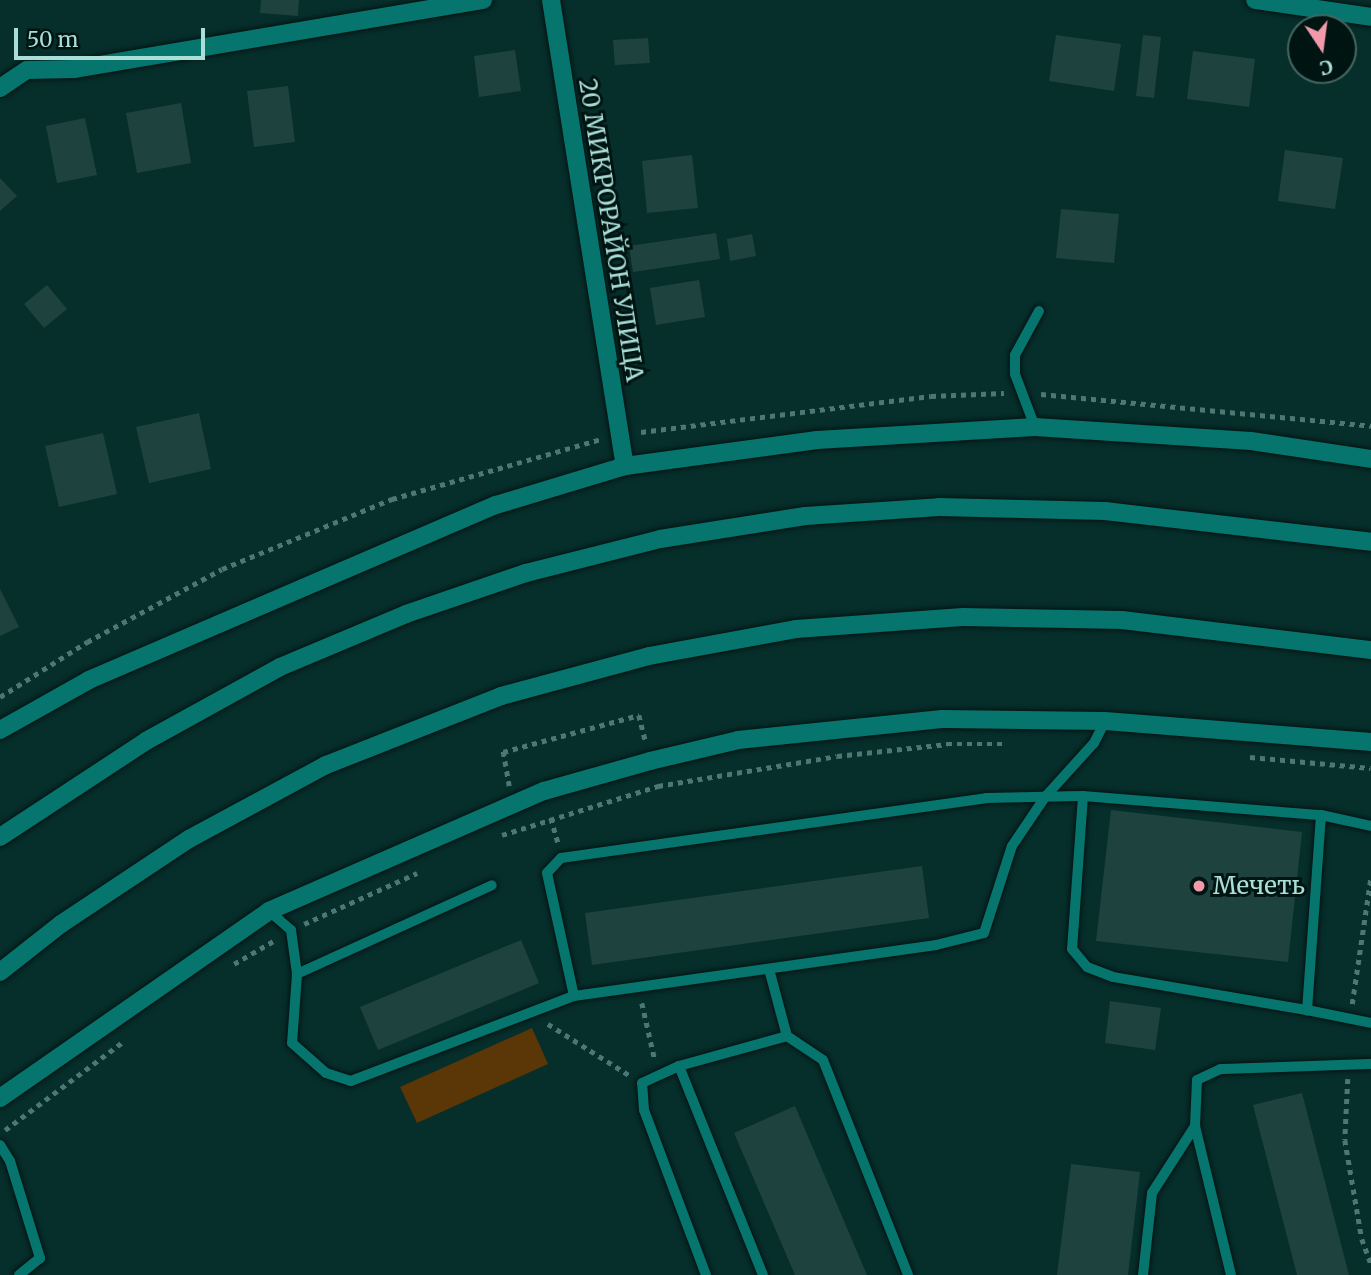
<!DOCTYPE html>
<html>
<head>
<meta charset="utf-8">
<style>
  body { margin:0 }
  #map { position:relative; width:1371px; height:1275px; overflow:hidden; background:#062e2b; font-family:Merriweather,serif }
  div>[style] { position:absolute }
  .green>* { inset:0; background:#5b3606 }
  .building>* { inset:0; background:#1e433f }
  .path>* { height:4.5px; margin-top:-2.25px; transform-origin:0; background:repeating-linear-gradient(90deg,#4b7874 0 5px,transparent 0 10px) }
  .roads { filter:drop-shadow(0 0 2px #051312) drop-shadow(0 0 2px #051312) }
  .service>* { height:10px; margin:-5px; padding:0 5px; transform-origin:5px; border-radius:5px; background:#05756d }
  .minor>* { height:18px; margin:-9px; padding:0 9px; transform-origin:9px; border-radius:9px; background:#05756d }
  .tertiary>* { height:18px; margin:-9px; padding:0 9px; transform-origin:9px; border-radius:9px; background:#05756d }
  .dots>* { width:19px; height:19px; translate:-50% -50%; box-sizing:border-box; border:4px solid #001512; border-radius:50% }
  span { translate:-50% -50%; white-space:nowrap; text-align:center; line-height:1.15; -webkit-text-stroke:6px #001512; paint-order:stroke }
  .street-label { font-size:24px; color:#aadfd8 }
  .poi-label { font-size:24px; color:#aadfd8 }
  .left { translate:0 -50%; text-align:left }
  .north { position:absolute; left:1287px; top:14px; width:70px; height:70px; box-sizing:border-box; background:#001512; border:2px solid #446661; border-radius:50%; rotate:167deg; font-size:19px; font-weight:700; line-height:28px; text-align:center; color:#aadfd8 }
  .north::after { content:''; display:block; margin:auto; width:24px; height:32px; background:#f29aac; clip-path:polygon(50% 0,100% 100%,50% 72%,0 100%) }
  .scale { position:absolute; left:14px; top:28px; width:191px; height:32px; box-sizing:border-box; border:4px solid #aadfd8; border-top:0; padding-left:9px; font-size:21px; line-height:24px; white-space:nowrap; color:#aadfd8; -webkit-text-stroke:5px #001512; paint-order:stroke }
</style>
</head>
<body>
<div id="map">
  <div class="green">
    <div style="clip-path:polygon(532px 1028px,548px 1064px,417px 1123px,400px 1087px)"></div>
  </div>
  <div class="building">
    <div style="clip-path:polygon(261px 0,299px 0,298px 16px,260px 13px)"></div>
    <div style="clip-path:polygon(1056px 35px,1121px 44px,1114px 91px,1049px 81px)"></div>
    <div style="clip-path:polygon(1143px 35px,1161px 37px,1154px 98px,1136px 96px)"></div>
    <div style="clip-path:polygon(648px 38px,650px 63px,615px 65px,613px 40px)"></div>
    <div style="clip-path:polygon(515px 50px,521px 91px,479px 97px,474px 56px)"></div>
    <div style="clip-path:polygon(1193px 51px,1255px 59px,1249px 107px,1187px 99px)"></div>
    <div style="clip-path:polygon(288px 86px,295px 142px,254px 147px,247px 91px)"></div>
    <div style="clip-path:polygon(181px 103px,191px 163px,137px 173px,126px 113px)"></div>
    <div style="clip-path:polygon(85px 118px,97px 175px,57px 183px,46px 126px)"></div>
    <div style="clip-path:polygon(1285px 150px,1343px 158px,1335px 209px,1278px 201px)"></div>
    <div style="clip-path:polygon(692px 155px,698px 208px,647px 213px,642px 161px)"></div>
    <div style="clip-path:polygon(0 178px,17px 196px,0 211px)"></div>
    <div style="clip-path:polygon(1061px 209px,1119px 214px,1114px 263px,1056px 258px)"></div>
    <div style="clip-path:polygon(716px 233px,720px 259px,633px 272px,629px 246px)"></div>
    <div style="clip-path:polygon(752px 234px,756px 256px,730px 261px,727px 239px)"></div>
    <div style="clip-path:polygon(699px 280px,705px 317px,656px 325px,650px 288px)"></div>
    <div style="clip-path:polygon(47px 285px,67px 309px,44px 328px,24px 304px)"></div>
    <div style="clip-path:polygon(199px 413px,211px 469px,149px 483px,136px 427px)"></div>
    <div style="clip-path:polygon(103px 433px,117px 494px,59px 507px,45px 446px)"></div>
    <div style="clip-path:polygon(0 589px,19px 627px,0 636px)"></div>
    <div style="clip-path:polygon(1111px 810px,1302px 832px,1288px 962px,1096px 941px)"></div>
    <div style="clip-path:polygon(922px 866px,929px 918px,592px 965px,585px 913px)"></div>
    <div style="clip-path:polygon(521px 940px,539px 983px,378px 1050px,360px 1007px)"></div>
    <div style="clip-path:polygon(1110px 1001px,1161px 1008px,1155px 1050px,1105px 1043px)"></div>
    <div style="clip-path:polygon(1302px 1093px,1349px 1275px,1297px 1275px,1253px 1105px)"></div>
    <div style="clip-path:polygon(795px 1106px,867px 1275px,795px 1275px,734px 1133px)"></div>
    <div style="clip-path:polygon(1071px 1164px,1140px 1172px,1128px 1275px,1057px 1275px)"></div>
  </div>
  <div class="path">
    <div style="left:1041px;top:394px;width:332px;rotate:5.5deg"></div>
    <div style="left:641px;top:432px;width:292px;rotate:-7.1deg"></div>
    <div style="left:931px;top:396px;width:73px;rotate:-2.4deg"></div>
    <div style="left:0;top:697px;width:103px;rotate:-32.3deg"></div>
    <div style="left:87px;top:642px;width:153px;rotate:-28.4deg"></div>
    <div style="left:222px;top:569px;width:184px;rotate:-22.4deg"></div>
    <div style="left:392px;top:499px;width:217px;rotate:-16deg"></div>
    <div style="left:1250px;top:757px;width:121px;rotate:5.2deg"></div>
    <div style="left:509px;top:786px;width:35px;rotate:-100deg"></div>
    <div style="left:503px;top:752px;width:141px;rotate:-15.2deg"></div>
    <div style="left:639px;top:715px;width:29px;rotate:76deg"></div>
    <div style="left:551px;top:818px;width:26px;rotate:74deg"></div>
    <div style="left:502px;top:835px;width:164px;rotate:-17.4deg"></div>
    <div style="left:658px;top:786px;width:181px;rotate:-9.5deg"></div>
    <div style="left:837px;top:756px;width:111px;rotate:-6.2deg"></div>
    <div style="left:947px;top:744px;width:57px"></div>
    <div style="left:304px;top:924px;width:124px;rotate:-24.3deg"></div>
    <div style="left:234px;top:964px;width:48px;rotate:-30.3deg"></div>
    <div style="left:642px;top:1003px;width:58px;rotate:77.2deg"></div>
    <div style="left:1352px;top:1004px;width:129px;rotate:-81.6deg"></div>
    <div style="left:548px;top:1024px;width:96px;rotate:32.2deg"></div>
    <div style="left:1348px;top:1079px;width:61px;rotate:92.8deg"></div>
    <div style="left:1345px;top:1140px;width:100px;rotate:80.3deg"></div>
    <div style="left:1362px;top:1239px;width:27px;rotate:70deg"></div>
    <div style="left:5px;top:1130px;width:149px;rotate:-36.8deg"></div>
  </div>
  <div class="roads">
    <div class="service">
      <div style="left:1035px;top:427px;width:57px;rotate:-110.7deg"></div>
      <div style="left:1015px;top:374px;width:19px;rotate:-90deg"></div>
      <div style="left:1015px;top:355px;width:50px;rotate:-61.4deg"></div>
      <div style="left:1083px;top:796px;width:153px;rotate:94.1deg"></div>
      <div style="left:1072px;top:949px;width:23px;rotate:50deg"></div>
      <div style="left:1087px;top:967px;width:28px;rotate:21deg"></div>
      <div style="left:1113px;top:977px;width:197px;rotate:9.7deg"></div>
      <div style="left:1321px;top:815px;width:196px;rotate:94.1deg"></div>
      <div style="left:1307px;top:1010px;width:65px;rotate:11.5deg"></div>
      <div style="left:269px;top:911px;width:29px;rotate:41deg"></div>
      <div style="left:291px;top:930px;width:44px;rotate:82.2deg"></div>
      <div style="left:297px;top:974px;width:69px;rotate:94.1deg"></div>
      <div style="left:292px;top:1043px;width:45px;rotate:41.4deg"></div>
      <div style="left:326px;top:1073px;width:26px;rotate:18deg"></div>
      <div style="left:351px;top:1081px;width:239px;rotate:-20.9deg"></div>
      <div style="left:574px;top:996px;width:366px;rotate:-8deg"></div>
      <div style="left:936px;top:945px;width:49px;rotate:-14deg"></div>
      <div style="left:984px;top:933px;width:91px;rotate:-72.2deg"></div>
      <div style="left:1012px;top:846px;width:59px;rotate:-56deg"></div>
      <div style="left:1045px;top:797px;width:73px;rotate:-47.8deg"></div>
      <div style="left:1094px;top:743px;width:25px;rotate:-63deg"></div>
      <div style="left:769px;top:969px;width:69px;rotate:75deg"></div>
      <div style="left:297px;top:974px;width:214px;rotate:-24.5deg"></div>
      <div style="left:574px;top:996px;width:126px;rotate:-102.4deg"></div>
      <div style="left:547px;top:873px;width:21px;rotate:-47deg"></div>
      <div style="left:561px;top:858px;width:429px;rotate:-8deg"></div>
      <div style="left:986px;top:798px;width:97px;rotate:-1.2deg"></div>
      <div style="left:1083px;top:796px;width:239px;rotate:4.6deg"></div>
      <div style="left:1321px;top:815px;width:51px;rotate:12.4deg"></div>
      <div style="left:679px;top:1066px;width:225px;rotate:68.1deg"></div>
      <div style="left:0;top:1145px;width:19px;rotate:58deg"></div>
      <div style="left:10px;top:1161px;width:102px;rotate:72.8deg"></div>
      <div style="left:40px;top:1258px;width:27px;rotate:141deg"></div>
      <div style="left:706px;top:1275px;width:176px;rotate:-110.6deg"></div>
      <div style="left:644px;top:1110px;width:27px;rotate:-94deg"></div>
      <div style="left:642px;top:1083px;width:41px;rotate:-24.7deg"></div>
      <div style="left:679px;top:1066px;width:112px;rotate:-15.5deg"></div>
      <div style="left:787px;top:1036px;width:43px;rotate:33.7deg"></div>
      <div style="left:823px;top:1060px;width:231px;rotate:68.4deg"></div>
      <div style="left:1143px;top:1275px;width:82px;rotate:-83.7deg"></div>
      <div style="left:1152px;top:1193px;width:80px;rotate:-57.3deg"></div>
      <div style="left:1231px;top:1275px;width:153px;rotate:-103.6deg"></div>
      <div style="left:1195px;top:1126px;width:46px;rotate:-87.5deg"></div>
      <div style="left:1197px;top:1080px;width:26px;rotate:-25deg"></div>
      <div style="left:1221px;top:1069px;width:150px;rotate:-1.9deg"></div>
    </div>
    <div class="minor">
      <div style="left:551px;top:0;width:472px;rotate:81deg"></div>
      <div style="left:1255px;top:0;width:117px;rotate:8.3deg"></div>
      <div style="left:0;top:88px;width:32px;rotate:-34deg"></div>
      <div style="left:27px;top:70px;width:48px;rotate:-1.2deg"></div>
      <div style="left:75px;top:69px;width:414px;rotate:-9.6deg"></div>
      <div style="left:0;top:730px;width:102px;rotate:-29.3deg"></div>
      <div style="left:89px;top:680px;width:443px;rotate:-23.3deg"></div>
      <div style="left:496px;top:505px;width:135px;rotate:-16.8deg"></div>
      <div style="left:625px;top:466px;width:194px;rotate:-7.7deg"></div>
      <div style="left:817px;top:440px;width:218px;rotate:-3.4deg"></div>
      <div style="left:1035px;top:427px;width:216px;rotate:3.7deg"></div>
      <div style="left:1251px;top:441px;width:121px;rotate:8.5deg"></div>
      <div style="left:0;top:1098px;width:328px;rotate:-34.8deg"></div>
      <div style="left:269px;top:911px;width:300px;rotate:-23.6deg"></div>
      <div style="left:544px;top:791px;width:110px;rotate:-15.8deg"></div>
      <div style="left:650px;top:761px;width:90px;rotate:-13.4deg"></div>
      <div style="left:738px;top:740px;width:205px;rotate:-5.9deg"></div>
      <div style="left:942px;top:719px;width:163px;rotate:0.7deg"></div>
      <div style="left:1105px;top:721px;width:267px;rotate:4.5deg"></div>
    </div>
    <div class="tertiary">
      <div style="left:0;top:837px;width:175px;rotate:-33.3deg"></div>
      <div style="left:146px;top:741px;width:153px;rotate:-28.9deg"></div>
      <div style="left:280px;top:667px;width:137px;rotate:-22.8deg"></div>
      <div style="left:406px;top:614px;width:127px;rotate:-18.9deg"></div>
      <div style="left:526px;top:573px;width:138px;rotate:-14.2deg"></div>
      <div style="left:660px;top:539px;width:147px;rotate:-9deg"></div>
      <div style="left:805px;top:516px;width:134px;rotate:-3.8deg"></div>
      <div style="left:939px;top:507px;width:166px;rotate:1.4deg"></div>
      <div style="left:1105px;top:511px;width:268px;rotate:6.6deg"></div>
      <div style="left:0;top:972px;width:78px;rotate:-38.2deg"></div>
      <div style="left:61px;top:924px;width:154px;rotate:-33.6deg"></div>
      <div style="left:189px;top:839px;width:156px;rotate:-28.4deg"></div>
      <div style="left:326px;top:765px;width:188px;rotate:-21.5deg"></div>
      <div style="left:501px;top:696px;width:153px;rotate:-15.1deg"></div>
      <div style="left:649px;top:656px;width:149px;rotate:-10.4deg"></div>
      <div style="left:796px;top:629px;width:167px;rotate:-4.1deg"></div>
      <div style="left:963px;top:617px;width:159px;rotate:1.1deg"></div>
      <div style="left:1122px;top:620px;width:251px;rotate:6.9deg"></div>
    </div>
  </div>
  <div class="dots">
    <div style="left:1199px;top:886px;background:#f29aac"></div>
  </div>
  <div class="street-label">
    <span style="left:611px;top:230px;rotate:81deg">20 МИКРОРАЙОН УЛИЦА</span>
  </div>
  <div class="poi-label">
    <span class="left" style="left:1213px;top:886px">Мечеть</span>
  </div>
  <div class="north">С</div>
  <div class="scale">50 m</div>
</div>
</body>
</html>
